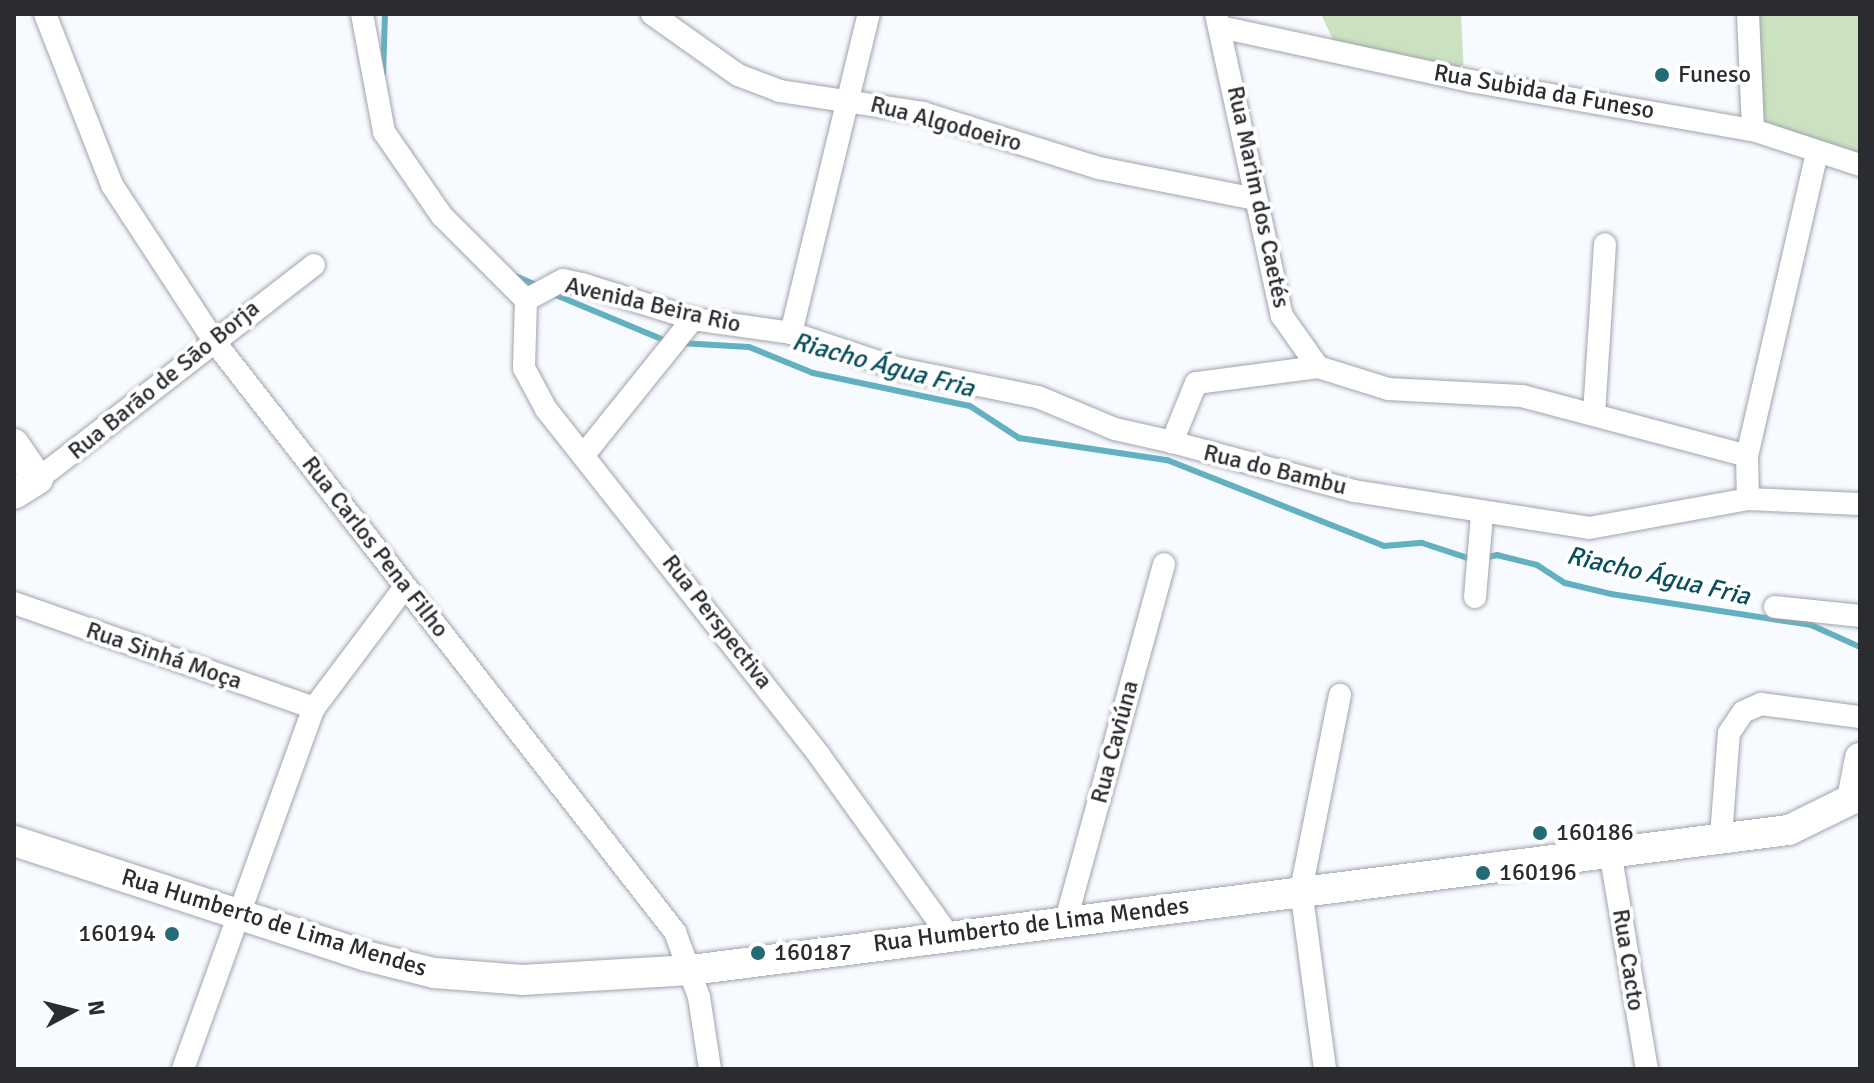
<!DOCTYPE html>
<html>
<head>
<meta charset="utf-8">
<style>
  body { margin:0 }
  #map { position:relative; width:1874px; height:1083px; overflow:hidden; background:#f7faff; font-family:Signika,sans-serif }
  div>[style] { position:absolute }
  .green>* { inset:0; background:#cbe2c1 }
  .stream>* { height:6px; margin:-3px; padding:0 3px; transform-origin:3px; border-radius:3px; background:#62b0c0 }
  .roads { filter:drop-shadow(0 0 2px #9fa4ab) drop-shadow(0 0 2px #9fa4ab) }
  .street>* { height:22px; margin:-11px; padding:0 11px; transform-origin:11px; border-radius:11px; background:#fff }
  .secondary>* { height:30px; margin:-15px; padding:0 15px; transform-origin:15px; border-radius:15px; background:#fff }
  .dots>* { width:22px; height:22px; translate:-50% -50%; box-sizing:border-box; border:4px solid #fff; border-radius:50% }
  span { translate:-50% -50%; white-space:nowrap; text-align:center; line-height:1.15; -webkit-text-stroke:8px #fff; paint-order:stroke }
  .poi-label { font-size:24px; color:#2a2c2f }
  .left { translate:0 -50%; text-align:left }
  .right { translate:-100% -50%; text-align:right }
  .street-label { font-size:24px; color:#2a2c2f }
  .water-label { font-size:26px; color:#074f5b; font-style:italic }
  .frame { position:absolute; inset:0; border:16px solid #2a2c2f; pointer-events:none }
  .north { position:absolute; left:32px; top:971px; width:80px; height:80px; -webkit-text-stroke:6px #fff; paint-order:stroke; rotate:83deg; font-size:22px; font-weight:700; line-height:32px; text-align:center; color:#2a2c2f }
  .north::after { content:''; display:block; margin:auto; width:28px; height:36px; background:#2a2c2f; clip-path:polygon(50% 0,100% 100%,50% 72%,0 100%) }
</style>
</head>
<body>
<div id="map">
  <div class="green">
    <div style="clip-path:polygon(1321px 14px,1461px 14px,1464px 74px,1338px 50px)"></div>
    <div style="clip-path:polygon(1751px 14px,1860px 14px,1860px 162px,1762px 135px)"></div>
  </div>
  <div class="stream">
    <div style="left:383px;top:74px;width:60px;rotate:-88.1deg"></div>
    <div style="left:515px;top:276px;width:25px;rotate:23deg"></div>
    <div style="left:551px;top:293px;width:128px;rotate:22.6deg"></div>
    <div style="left:680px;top:343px;width:69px;rotate:3.3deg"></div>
    <div style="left:749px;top:347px;width:69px;rotate:22.1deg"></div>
    <div style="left:813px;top:373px;width:160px;rotate:11.9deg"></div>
    <div style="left:970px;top:406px;width:59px;rotate:33.1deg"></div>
    <div style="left:1019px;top:438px;width:150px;rotate:8.5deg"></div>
    <div style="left:1167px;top:460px;width:233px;rotate:21.6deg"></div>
    <div style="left:1384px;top:546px;width:38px;rotate:-5deg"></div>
    <div style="left:1422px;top:543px;width:55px;rotate:18.1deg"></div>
    <div style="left:1484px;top:558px;width:13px;rotate:-13deg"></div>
    <div style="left:1497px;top:555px;width:41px;rotate:14deg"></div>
    <div style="left:1537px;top:565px;width:33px;rotate:33deg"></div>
    <div style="left:1565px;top:583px;width:47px;rotate:13.4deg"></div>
    <div style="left:1611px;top:594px;width:202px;rotate:8.8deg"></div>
    <div style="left:1811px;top:625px;width:54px;rotate:24.2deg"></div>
  </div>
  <div class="roads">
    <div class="street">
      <div style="left:45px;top:14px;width:184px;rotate:68.6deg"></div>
      <div style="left:112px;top:185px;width:186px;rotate:56.8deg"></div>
      <div style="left:214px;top:341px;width:750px;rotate:52.04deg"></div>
      <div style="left:675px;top:932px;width:69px;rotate:69.7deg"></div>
      <div style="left:699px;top:997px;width:73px;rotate:81.3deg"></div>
      <div style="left:362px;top:14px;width:120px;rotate:79.4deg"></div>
      <div style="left:384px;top:132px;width:102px;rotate:55.4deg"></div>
      <div style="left:442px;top:216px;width:119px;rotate:45deg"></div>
      <div style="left:652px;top:14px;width:105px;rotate:35.3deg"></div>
      <div style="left:738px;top:75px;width:45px;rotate:20.9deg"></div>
      <div style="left:780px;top:91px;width:145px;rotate:8.7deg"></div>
      <div style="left:923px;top:113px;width:184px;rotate:17.4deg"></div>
      <div style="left:1099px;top:168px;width:160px;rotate:11.2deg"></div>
      <div style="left:1216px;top:14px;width:309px;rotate:77.7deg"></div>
      <div style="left:1282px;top:316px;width:62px;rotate:54.8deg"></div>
      <div style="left:1318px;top:367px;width:73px;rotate:17.4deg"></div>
      <div style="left:1388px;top:389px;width:134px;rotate:3deg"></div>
      <div style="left:1522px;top:396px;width:233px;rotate:14.9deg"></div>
      <div style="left:1747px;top:456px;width:43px;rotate:88.7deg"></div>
      <div style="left:1748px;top:14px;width:116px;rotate:87.5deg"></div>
      <div style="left:1225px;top:28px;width:252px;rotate:12.2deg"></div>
      <div style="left:1471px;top:81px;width:286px;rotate:9.9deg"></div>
      <div style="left:1753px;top:130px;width:113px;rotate:18.1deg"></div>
      <div style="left:526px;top:300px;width:68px;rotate:91.7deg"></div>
      <div style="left:524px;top:368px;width:47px;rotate:61.8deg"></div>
      <div style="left:546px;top:409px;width:441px;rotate:51.7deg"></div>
      <div style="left:819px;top:755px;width:223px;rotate:54.3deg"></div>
      <div style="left:526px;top:300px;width:42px;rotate:-28.4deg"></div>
      <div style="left:563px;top:280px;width:19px;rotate:12deg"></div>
      <div style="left:582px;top:284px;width:116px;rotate:17.5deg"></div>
      <div style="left:693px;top:319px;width:99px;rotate:8.1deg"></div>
      <div style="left:791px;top:333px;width:115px;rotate:18.3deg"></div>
      <div style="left:900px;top:369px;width:141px;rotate:11.5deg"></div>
      <div style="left:1038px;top:397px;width:83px;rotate:22.6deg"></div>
      <div style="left:1115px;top:429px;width:58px;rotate:12.8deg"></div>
      <div style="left:791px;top:333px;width:328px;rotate:-76.3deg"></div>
      <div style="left:1318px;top:367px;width:123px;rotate:172.5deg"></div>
      <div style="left:1196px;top:383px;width:64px;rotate:112.1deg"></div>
      <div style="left:1172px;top:442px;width:188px;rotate:15.1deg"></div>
      <div style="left:1354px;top:491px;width:238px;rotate:8.9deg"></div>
      <div style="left:1589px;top:528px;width:162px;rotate:-10.3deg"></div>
      <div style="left:1748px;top:499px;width:112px;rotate:2.6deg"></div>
      <div style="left:1594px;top:414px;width:170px;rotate:-86.3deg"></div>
      <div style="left:586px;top:452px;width:171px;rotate:-51.2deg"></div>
      <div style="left:1747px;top:456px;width:312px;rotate:-77deg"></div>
      <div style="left:38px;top:479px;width:349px;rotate:-37.8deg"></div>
      <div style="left:1475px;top:597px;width:81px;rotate:-85.1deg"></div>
      <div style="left:14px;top:603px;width:318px;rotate:19.3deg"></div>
      <div style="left:1775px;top:607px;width:85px;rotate:6deg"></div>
      <div style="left:1721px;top:836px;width:103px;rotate:-85.6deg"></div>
      <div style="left:1729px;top:733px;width:25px;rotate:-56deg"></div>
      <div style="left:1743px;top:712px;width:20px;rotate:-24deg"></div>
      <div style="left:1761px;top:704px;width:100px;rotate:7.5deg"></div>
      <div style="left:1610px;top:851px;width:221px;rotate:80.4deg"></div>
      <div style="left:1066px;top:920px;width:369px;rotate:-74.6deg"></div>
      <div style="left:183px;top:1069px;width:384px;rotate:-70.1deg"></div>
      <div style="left:314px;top:708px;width:150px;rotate:-53.1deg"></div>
      <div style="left:1325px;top:1069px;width:181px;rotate:-97.6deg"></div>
      <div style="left:1301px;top:890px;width:199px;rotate:-78.7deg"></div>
    </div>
    <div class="secondary">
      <div style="left:14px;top:444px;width:42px;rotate:55.6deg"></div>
      <div style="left:38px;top:479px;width:28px;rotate:148deg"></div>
      <div style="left:1852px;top:799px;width:42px;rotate:-79deg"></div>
      <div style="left:14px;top:841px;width:370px;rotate:18.1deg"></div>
      <div style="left:366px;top:956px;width:70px;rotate:14deg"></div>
      <div style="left:434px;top:973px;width:88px;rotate:4.5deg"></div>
      <div style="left:522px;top:980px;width:169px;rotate:-3.4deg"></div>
      <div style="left:691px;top:970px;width:1107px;rotate:-7.27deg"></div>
      <div style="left:1789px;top:830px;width:70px;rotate:-26.2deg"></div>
    </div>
  </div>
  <div class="dots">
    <div style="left:1662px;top:75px;background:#236b77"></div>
    <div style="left:1540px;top:833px;background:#236b77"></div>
    <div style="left:1483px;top:873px;background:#236b77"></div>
    <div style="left:172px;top:934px;background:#236b77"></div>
    <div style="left:758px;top:953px;background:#236b77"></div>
  </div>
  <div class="poi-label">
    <span class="left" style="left:1678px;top:75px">Funeso</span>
    <span class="left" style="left:1556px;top:833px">160186</span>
    <span class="left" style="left:1499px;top:873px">160196</span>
    <span class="right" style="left:156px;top:934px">160194</span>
    <span class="left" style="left:774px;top:953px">160187</span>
  </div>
  <div class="street-label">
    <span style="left:1544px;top:92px;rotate:10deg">Rua Subida da Funeso</span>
    <span style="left:946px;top:124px;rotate:15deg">Rua Algodoeiro</span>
    <span style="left:1258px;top:197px;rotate:78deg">Rua Marim dos Caetés</span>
    <span style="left:653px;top:305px;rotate:13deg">Avenida Beira Rio</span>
    <span style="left:164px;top:380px;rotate:-39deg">Rua Barão de São Borja</span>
    <span style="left:1275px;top:470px;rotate:14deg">Rua do Bambu</span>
    <span style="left:375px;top:547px;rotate:52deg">Rua Carlos Pena Filho</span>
    <span style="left:717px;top:622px;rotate:52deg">Rua Perspectiva</span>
    <span style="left:164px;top:656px;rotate:19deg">Rua Sinhá Moça</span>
    <span style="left:1115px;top:742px;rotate:-75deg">Rua Caviúna</span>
    <span style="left:274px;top:923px;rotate:17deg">Rua Humberto de Lima Mendes</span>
    <span style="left:1031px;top:925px;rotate:-7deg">Rua Humberto de Lima Mendes</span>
    <span style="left:1628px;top:960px;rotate:81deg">Rua Cacto</span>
  </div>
  <div class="water-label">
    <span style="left:883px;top:366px;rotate:15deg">Riacho Água Fria</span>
    <span style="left:1658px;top:577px;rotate:13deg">Riacho Água Fria</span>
  </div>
  <div class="frame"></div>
  <div class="north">N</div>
</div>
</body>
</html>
